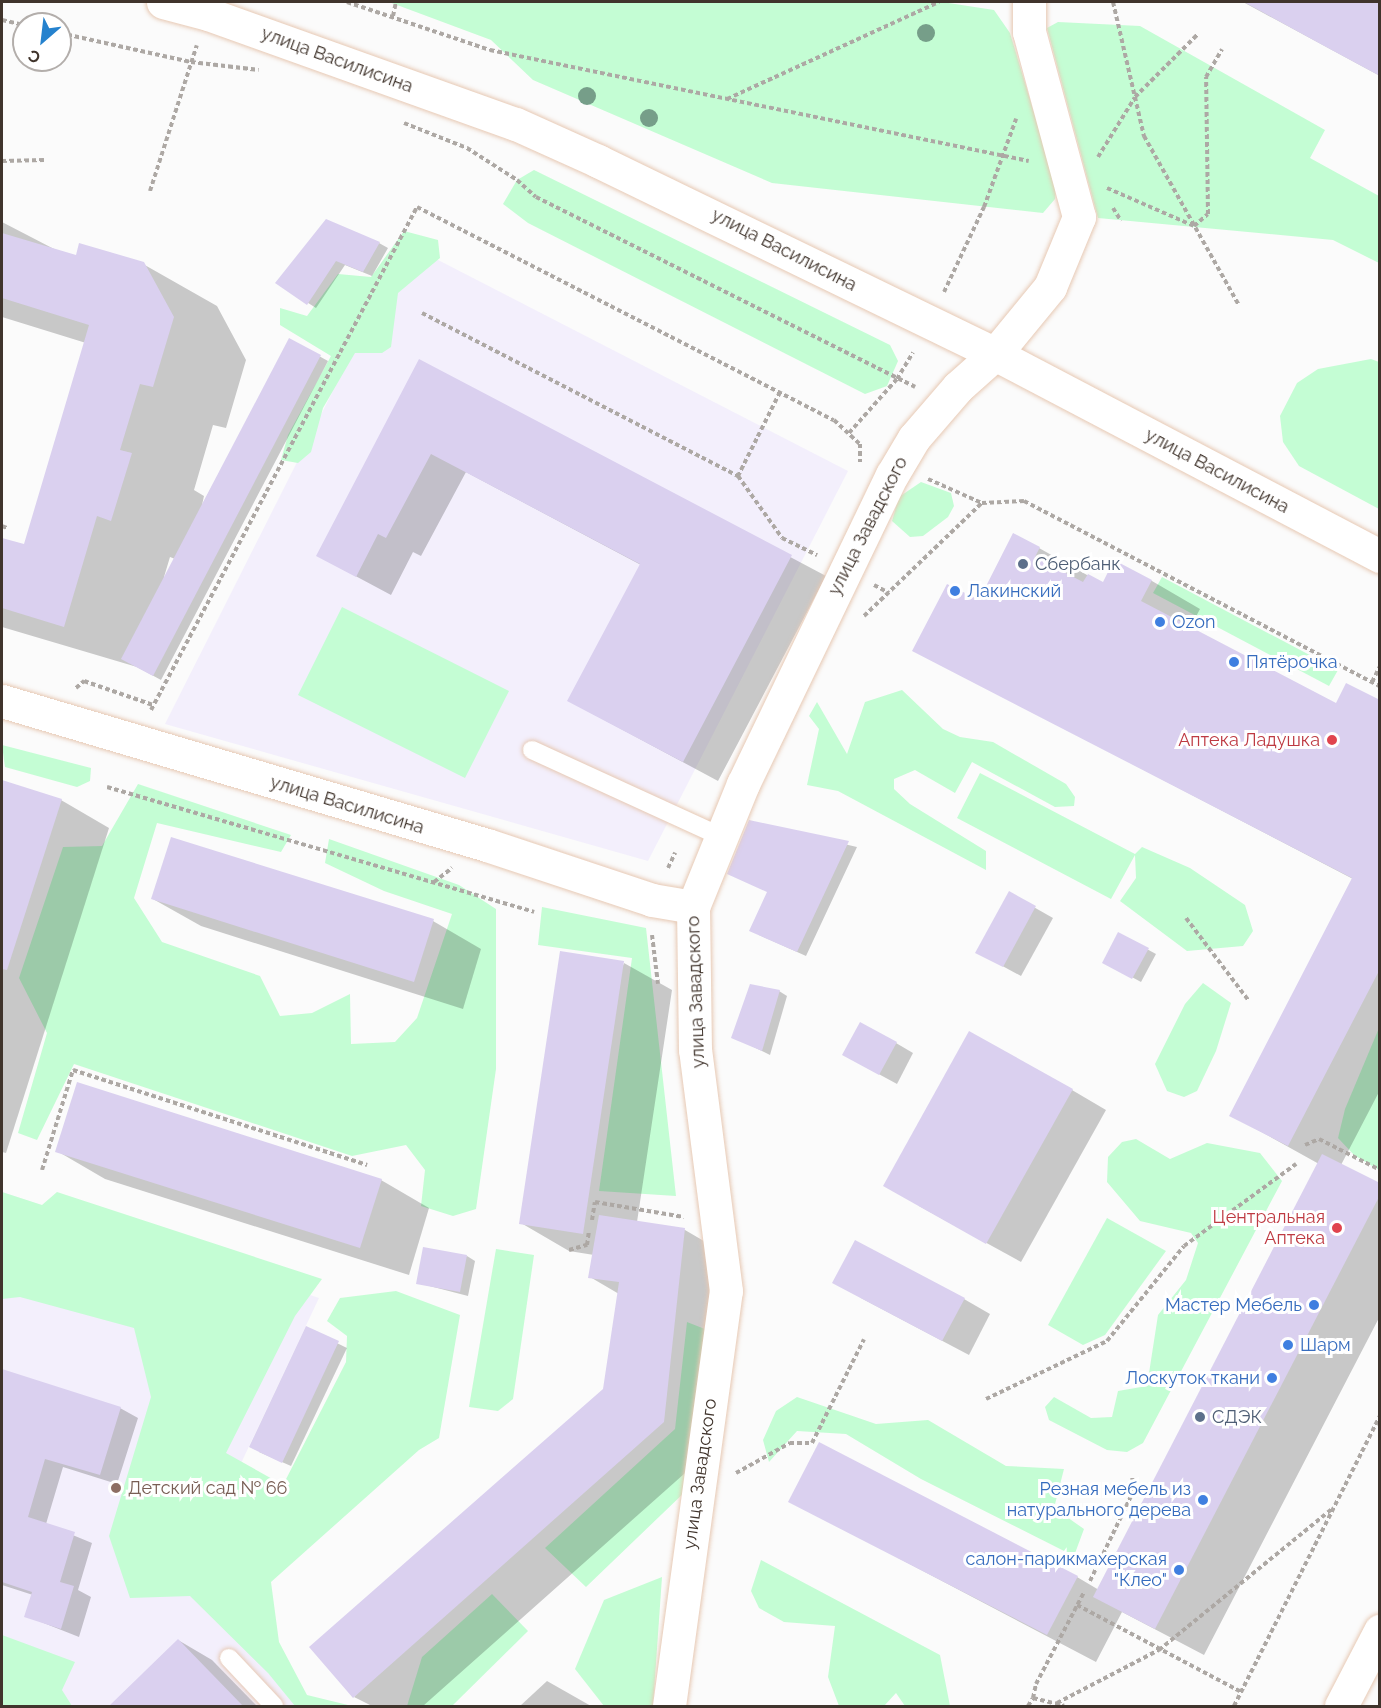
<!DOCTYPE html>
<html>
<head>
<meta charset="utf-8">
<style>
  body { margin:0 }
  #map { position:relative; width:1381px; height:1708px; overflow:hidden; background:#fbfbfb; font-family:Raleway,sans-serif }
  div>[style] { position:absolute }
  .education>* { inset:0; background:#f3effc }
  .green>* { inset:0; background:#c4fdd4 }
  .shadow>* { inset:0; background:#0003 }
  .building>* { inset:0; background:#dad0ef }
  .path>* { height:4px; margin-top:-2px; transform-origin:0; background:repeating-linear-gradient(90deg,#ada8a4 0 4.5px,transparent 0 7.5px) }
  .roads { filter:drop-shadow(0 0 2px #e7c9b4) drop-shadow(0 0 2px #e7c9b4) }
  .lane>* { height:18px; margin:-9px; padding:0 9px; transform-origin:9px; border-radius:9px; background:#fff }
  .street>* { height:33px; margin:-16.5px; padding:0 16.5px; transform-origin:16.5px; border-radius:16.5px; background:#fff }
  .secondary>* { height:33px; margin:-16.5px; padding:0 16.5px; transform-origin:16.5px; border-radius:16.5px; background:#fff }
  .trees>* { width:18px; height:18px; margin:-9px; border-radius:50%; background:#769e89 }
  .dots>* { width:16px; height:16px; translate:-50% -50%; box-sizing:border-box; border:3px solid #fff; border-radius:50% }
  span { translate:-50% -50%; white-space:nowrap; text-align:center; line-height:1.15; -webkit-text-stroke:6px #fff; paint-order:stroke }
  .street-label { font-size:18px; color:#40342c }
  .service-label { font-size:18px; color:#4e5e75 }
  .left { translate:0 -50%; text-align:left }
  .shop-label { font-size:18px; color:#366cbe }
  .right { translate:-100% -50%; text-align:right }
  .health-label { font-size:18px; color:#be3a42 }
  .education-label { font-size:18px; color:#785e54 }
  .frame { position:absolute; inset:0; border:3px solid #40342c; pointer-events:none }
  .north { position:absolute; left:12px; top:12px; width:60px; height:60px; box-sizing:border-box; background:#fff; border:2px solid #b3aeab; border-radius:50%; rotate:208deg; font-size:16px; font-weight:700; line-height:24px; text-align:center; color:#40342c }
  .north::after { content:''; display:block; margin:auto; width:21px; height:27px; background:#2582ce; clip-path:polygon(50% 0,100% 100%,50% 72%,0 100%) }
</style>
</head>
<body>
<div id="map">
  <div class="education">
    <div style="clip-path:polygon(407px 244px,848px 471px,648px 861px,165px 724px)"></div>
    <div style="clip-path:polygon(2px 1192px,319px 1298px,211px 1527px,268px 1673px,298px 1706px,2px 1706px)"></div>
  </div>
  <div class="green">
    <div style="clip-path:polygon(389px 2px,942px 2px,994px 10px,1010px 33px,1056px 186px,1055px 199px,1043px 213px,772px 183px,533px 80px,491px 40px)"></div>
    <div style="clip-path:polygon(1058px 22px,1140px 26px,1325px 130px,1310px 158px,1379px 196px,1379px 263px,1333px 240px,1098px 218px,1047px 28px)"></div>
    <div style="clip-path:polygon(534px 170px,890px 345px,898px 361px,887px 386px,865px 394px,528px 223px,503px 204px,517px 180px)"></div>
    <div style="clip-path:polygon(404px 231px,438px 240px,440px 258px,398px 293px,391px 347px,382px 353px,355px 353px,323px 408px,311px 452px,298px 463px,281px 460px,288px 435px,331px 356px,280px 325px,280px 308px,307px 316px,338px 274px,371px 277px)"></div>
    <div style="clip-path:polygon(1371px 359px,1379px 362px,1379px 509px,1299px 466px,1283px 442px,1280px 416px,1297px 383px,1318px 369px)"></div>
    <div style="clip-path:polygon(921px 482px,951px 493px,954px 506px,948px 517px,923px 536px,910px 537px,892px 521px,899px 497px)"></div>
    <div style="clip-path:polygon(1162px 577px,1338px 670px,1329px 686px,1153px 593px)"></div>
    <div style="clip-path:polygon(342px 607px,509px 691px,465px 778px,298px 695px)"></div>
    <div style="clip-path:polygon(902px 690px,943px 729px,960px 737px,993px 742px,1066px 784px,1075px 797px,1074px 806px,1055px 807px,972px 762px,955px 793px,915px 770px,894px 779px,894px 789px,910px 804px,986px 851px,986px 870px,838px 791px,807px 785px,819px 729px,809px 716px,817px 702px,847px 754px,865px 702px)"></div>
    <div style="clip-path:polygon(2px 745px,91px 768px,90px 781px,77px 787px,5px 767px)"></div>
    <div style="clip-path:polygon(980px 773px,1135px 854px,1142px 847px,1190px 868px,1245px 905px,1253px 931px,1243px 946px,1187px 951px,1120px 901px,1136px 878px,1135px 855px,1111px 899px,957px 818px)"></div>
    <div style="clip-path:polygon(138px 784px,291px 835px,281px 852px,157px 823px,134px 898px,162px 942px,260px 976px,280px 1016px,312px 1013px,350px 994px,351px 1044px,395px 1042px,417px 1018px,452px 914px,384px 891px,325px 863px,329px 839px,459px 885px,496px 909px,496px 1069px,476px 1209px,453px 1216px,421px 1206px,425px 1170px,406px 1145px,352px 1156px,74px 1064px,37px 1140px,18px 1133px,47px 1033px,19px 978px,63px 847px,102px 846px)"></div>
    <div style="clip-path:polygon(542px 907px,646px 928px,676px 1196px,599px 1191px,632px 958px,538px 945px)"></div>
    <div style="clip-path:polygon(1203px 983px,1231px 1003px,1216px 1051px,1197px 1091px,1184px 1097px,1167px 1091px,1155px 1064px,1185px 1004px)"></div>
    <div style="clip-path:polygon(1379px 1028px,1379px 1170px,1354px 1155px,1338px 1138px,1345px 1109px)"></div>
    <div style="clip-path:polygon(1136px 1139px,1170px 1159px,1207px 1143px,1260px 1153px,1282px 1181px,1143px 1443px,1127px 1452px,1107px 1450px,1049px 1420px,1045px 1407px,1054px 1397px,1091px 1418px,1112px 1417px,1118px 1391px,1147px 1386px,1158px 1315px,1186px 1280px,1198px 1243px,1191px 1233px,1140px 1221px,1107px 1182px,1108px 1157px,1122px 1142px)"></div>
    <div style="clip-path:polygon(2px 1192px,42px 1205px,57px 1192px,322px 1279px,295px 1316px,226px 1453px,283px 1485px,346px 1362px,347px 1336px,327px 1321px,340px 1298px,396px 1291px,460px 1315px,439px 1438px,419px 1450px,271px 1582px,279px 1642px,307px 1695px,352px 1706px,295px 1706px,268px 1673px,190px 1596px,130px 1598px,109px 1536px,151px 1397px,134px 1328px,20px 1297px,2px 1299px)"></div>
    <div style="clip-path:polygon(1107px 1218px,1166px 1251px,1105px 1335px,1083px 1345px,1048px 1325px)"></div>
    <div style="clip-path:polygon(496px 1249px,534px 1255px,513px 1399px,498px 1411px,469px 1407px)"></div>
    <div style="clip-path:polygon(687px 1322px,710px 1331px,687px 1490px,586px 1587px,545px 1548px,675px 1429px)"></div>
    <div style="clip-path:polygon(797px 1397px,876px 1424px,928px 1420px,1006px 1466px,1064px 1469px,1054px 1508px,1084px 1529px,1074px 1556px,921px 1479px,846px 1434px,797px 1431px,769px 1462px,763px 1440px,776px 1411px)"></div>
    <div style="clip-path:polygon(761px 1560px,940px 1655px,950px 1706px,905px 1706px,896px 1693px,884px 1706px,839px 1706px,828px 1677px,835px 1626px,784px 1622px,759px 1608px,751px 1591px)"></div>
    <div style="clip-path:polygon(662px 1577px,653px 1706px,604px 1706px,575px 1669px,604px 1600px)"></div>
    <div style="clip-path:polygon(492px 1594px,528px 1631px,452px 1706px,407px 1706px,422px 1657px)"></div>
    <div style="clip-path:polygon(2px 1635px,75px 1662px,62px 1690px,72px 1706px,2px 1706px)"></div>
  </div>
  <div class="shadow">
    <div style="clip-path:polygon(1243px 2px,1380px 2px,1380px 76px)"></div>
    <div style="clip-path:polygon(evenodd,2px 222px,56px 250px,77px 257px,143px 264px,217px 306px,246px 360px,226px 428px,213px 425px,194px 490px,204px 496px,202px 505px,290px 340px,328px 361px,161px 680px,137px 667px,2px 627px,2px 539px,25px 546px,86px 343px,2px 317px,2px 222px,170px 557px,175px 559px,165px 578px,164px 577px,170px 557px)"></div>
    <div style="clip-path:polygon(379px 243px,388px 248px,372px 276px,345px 265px,316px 308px,277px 283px)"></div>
    <div style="clip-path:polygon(420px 361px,826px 576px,718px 781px,569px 701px,641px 565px,466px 472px,421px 556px,413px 552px,391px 595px,318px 556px)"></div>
    <div style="clip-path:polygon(1039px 548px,1103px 584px,1115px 562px,1152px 581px,1200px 609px,1190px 628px,1337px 705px,1380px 702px,1380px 1090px,1341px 1165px,1380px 1185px,1380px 1316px,1204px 1655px,1122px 1612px,1096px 1662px,790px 1501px,1077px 1577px,1099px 1590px,1319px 1164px,1231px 1115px,1353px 879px,914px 650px,979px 602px)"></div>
    <div style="clip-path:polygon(2px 781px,61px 800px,109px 828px,6px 1153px,2px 1152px)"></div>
    <div style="clip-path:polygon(750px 822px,857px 847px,806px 956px,759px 935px,768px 892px)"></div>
    <div style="clip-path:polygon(1009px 893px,1053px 918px,1021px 976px,995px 962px)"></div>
    <div style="clip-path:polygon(153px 899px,433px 921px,481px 949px,463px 1009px,201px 926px)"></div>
    <div style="clip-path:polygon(1119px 934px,1156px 954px,1141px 982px,1104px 962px)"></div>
    <div style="clip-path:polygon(624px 963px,672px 990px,637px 1222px,685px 1230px,733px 1258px,711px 1450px,423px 1706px,372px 1706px,354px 1697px,604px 1390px,619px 1294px,590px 1277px,594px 1255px,569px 1251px,521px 1223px)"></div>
    <div style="clip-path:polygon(779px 991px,787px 996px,770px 1055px,733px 1037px)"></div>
    <div style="clip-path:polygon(896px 1043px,913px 1053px,897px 1084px,862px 1065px)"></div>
    <div style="clip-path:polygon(1072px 1090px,1106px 1110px,1021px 1262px,919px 1206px)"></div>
    <div style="clip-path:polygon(57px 1151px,381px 1180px,429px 1208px,409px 1275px,105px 1179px)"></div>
    <div style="clip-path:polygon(467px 1256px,475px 1261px,468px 1296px,418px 1283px)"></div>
    <div style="clip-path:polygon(861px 1298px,964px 1299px,990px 1314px,969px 1355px)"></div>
    <div style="clip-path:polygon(306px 1328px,347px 1348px,291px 1466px,259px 1452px)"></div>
    <div style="clip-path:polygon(2px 1371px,120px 1408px,138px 1418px,117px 1484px,63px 1467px,46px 1524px,92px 1543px,78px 1590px,91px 1597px,79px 1637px,26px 1616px,33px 1595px,2px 1585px,2px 1464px,5px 1452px,2px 1451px)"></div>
    <div style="clip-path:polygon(178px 1640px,212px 1660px,257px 1706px,110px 1706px)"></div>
    <div style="clip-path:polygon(547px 1681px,591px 1706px,520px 1706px)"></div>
  </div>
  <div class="building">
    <div style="clip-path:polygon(1244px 2px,1380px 2px,1380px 76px,1328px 48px)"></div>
    <div style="clip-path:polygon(326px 219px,380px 242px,363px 272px,336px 261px,307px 305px,275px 283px)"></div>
    <div style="clip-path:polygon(2px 233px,76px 255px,79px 243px,144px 262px,174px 317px,153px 387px,140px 384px,120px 450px,132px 453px,111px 521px,97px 516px,64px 627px,2px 608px,2px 538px,24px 544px,89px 325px,2px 298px)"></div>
    <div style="clip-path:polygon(289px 338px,321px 355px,153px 676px,121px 659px)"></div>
    <div style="clip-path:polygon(419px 359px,792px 555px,683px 762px,567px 701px,640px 564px,431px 454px,386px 538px,378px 534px,356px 577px,316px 556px)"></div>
    <div style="clip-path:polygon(1013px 533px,1040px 547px,1035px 557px,1083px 582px,1088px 574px,1103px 582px,1114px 560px,1152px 580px,1141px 601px,1336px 703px,1346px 683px,1380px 700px,1380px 969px,1288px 1146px,1229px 1116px,1352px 878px,912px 651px,947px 584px,979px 600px)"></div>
    <div style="clip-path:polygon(2px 780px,62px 799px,7px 970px,2px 969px)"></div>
    <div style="clip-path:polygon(749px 820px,849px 841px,797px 952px,749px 931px,767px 892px,727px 874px)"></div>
    <div style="clip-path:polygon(171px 837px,434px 919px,414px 982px,151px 899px)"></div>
    <div style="clip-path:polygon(1009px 891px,1036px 906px,1003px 967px,975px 953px)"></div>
    <div style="clip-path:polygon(1118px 932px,1149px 948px,1132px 979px,1102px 963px)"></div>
    <div style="clip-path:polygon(560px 951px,624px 961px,583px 1234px,519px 1224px)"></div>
    <div style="clip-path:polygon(750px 984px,780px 990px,762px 1051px,731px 1038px)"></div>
    <div style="clip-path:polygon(860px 1022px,897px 1042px,879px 1075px,842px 1055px)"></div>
    <div style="clip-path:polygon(969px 1031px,1073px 1089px,986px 1244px,883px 1186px)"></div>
    <div style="clip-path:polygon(77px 1082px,382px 1179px,360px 1248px,55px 1152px)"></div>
    <div style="clip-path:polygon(1322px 1154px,1380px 1183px,1380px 1195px,1155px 1629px,1093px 1597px)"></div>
    <div style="clip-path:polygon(599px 1215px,685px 1228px,664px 1422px,353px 1698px,309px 1647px,603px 1389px,619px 1282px,588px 1278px)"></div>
    <div style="clip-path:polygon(855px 1240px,965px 1298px,942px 1341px,832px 1283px)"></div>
    <div style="clip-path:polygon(423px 1247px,467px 1255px,460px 1292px,416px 1284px)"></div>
    <div style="clip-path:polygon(306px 1326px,339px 1341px,282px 1463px,249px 1447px)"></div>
    <div style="clip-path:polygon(2px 1369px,121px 1407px,100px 1475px,45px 1459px,28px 1517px,75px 1532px,60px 1582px,74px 1586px,61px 1629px,24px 1617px,32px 1592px,2px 1582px)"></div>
    <div style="clip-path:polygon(819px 1442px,1078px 1576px,1047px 1635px,788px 1502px)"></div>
    <div style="clip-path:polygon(178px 1639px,244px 1707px,108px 1707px)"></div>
  </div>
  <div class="path">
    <div style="left:347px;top:2px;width:151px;rotate:18.6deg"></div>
    <div style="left:490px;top:50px;width:550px;rotate:11.64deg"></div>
    <div style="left:1113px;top:2px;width:138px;rotate:77deg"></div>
    <div style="left:1144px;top:136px;width:194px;rotate:60.7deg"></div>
    <div style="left:393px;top:16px;width:14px;rotate:-78deg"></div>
    <div style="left:2px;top:20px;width:23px;rotate:13deg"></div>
    <div style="left:60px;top:33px;width:134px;rotate:12.5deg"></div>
    <div style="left:191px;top:62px;width:68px;rotate:6.7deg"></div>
    <div style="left:727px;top:99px;width:233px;rotate:-24.6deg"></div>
    <div style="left:404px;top:123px;width:68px;rotate:21.6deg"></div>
    <div style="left:467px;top:148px;width:59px;rotate:32.6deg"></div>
    <div style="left:517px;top:180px;width:25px;rotate:42deg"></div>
    <div style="left:536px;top:197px;width:424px;rotate:26.6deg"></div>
    <div style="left:1098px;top:157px;width:70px;rotate:-58.3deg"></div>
    <div style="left:1135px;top:97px;width:88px;rotate:-45deg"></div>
    <div style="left:2px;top:161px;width:42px;rotate:-1.4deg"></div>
    <div style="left:1107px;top:188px;width:95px;rotate:23.6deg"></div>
    <div style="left:1194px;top:226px;width:18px;rotate:-41deg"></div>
    <div style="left:1208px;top:214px;width:137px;rotate:-90.8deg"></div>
    <div style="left:1206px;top:77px;width:32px;rotate:-60deg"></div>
    <div style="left:150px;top:191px;width:153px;rotate:-72.2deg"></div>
    <div style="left:1113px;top:208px;width:15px;rotate:58deg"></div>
    <div style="left:944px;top:292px;width:94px;rotate:-64.8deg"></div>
    <div style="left:984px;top:207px;width:94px;rotate:-70deg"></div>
    <div style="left:422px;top:313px;width:356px;rotate:27.3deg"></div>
    <div style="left:780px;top:392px;width:94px;rotate:116.6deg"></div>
    <div style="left:738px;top:476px;width:76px;rotate:54.6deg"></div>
    <div style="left:782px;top:538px;width:39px;rotate:26deg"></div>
    <div style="left:849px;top:433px;width:72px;rotate:-48.4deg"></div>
    <div style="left:897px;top:379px;width:31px;rotate:-59deg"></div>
    <div style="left:928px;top:479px;width:59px;rotate:24deg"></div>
    <div style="left:2px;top:526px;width:5px;rotate:22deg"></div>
    <div style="left:874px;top:585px;width:17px;rotate:28deg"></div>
    <div style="left:864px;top:616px;width:163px;rotate:-43.8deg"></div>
    <div style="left:982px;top:503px;width:42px;rotate:-2.7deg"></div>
    <div style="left:1024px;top:501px;width:401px;rotate:27.5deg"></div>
    <div style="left:1372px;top:682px;width:18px;rotate:-63deg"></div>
    <div style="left:76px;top:688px;width:11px;rotate:-41deg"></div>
    <div style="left:84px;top:681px;width:73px;rotate:19.2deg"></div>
    <div style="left:151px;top:710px;width:569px;rotate:-62.13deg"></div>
    <div style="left:417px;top:207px;width:468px;rotate:27.1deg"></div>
    <div style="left:834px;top:420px;width:35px;rotate:43deg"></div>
    <div style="left:860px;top:444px;width:18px;rotate:90deg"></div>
    <div style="left:107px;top:787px;width:445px;rotate:16.3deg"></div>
    <div style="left:668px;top:868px;width:17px;rotate:-65deg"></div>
    <div style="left:434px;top:882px;width:23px;rotate:-38deg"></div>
    <div style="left:1186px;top:918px;width:104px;rotate:52.8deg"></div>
    <div style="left:652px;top:935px;width:49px;rotate:83deg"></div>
    <div style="left:1305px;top:1145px;width:15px;rotate:-23deg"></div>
    <div style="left:1319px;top:1139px;width:68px;rotate:26.9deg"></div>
    <div style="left:42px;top:1170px;width:105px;rotate:-72.8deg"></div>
    <div style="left:73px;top:1070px;width:309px;rotate:17.9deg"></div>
    <div style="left:592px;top:1220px;width:18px;rotate:-81deg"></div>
    <div style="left:595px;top:1202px;width:90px;rotate:9.6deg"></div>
    <div style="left:569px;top:1250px;width:19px;rotate:-16deg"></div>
    <div style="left:587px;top:1245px;width:14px;rotate:-82deg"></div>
    <div style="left:986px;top:1399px;width:134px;rotate:-25.6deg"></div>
    <div style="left:1107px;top:1341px;width:122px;rotate:-51deg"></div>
    <div style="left:1184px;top:1246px;width:139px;rotate:-36.2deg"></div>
    <div style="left:736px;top:1473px;width:62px;rotate:-29.1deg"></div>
    <div style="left:790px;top:1443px;width:22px"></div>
    <div style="left:812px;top:1443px;width:116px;rotate:-63.4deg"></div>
    <div style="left:1090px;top:1581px;width:101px;rotate:-64.2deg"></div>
    <div style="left:1134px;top:1490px;width:14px;rotate:-98deg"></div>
    <div style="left:1077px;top:1605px;width:186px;rotate:27.9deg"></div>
    <div style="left:1033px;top:1698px;width:14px;rotate:-78deg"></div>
    <div style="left:1036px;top:1684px;width:104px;rotate:-62.4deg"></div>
    <div style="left:1028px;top:1706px;width:9px;rotate:-58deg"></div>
    <div style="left:1033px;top:1698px;width:32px;rotate:14deg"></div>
    <div style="left:1059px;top:1706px;width:4px;rotate:-124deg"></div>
    <div style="left:1057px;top:1703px;width:115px;rotate:-27.5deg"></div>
    <div style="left:1159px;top:1650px;width:225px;rotate:-39.2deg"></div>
    <div style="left:1234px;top:1706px;width:325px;rotate:-63.3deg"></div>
  </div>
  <div class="roads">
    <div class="lane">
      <div style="left:532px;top:750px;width:209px;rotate:24.6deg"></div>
      <div style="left:229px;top:1658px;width:66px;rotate:46.8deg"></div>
    </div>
    <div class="street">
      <div style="left:995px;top:354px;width:87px;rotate:-50.6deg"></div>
      <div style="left:1050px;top:287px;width:76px;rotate:-67.5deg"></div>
      <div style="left:1079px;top:217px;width:192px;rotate:-105.1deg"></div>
      <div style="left:1029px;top:32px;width:30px;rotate:-90deg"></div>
    </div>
    <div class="secondary">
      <div style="left:163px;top:2px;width:47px;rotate:14.9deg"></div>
      <div style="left:208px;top:14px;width:327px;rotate:19.7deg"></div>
      <div style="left:516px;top:124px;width:90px;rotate:24.3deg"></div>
      <div style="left:598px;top:161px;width:441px;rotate:25.9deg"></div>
      <div style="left:995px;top:354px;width:435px;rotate:27.7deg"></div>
      <div style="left:2px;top:701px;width:506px;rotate:16.54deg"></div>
      <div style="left:487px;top:845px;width:174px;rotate:18.4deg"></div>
      <div style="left:652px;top:900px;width:42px;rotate:9.7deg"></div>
      <div style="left:669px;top:1706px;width:419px;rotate:-82.2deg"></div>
      <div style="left:726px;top:1291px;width:243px;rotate:-97.3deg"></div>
      <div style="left:695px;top:1050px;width:143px;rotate:-90.8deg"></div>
      <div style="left:693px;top:907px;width:133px;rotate:-67.9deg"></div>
      <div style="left:743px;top:784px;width:343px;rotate:-64.3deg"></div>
      <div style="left:892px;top:475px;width:43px;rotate:-59.3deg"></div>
      <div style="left:914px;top:438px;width:67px;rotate:-49.2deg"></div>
      <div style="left:958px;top:387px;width:50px;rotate:-41.7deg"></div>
      <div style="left:1341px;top:1706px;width:85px;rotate:-62.5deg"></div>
    </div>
  </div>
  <div class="trees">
    <div style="left:926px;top:33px"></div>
    <div style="left:587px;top:96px"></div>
    <div style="left:649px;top:118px"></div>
  </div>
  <div class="dots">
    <div style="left:1023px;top:564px;background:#5c6f8a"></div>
    <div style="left:955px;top:591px;background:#3f7fe0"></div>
    <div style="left:1160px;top:622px;background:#3f7fe0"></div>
    <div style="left:1234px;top:662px;background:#3f7fe0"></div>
    <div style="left:1332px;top:740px;background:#e0444e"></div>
    <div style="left:1337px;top:1228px;background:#e0444e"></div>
    <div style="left:1314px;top:1305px;background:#3f7fe0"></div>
    <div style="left:1288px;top:1345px;background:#3f7fe0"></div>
    <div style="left:1272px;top:1378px;background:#3f7fe0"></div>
    <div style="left:1200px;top:1417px;background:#5c6f8a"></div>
    <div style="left:116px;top:1488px;background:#8d6e63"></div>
    <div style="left:1203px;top:1500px;background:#3f7fe0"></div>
    <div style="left:1179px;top:1570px;background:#3f7fe0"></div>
  </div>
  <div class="street-label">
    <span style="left:337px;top:60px;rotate:20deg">улица Василисина</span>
    <span style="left:784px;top:250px;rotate:27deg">улица Василисина</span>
    <span style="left:1217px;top:471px;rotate:28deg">улица Василисина</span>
    <span style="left:868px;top:526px;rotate:-63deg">улица Завадского</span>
    <span style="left:347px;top:805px;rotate:17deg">улица Василисина</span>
    <span style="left:696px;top:992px;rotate:-92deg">улица Завадского</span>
    <span style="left:700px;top:1474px;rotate:-82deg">улица Завадского</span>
  </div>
  <div class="service-label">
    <span class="left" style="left:1035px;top:564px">Сбербанк</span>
    <span class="left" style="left:1212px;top:1417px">СДЭК</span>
  </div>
  <div class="shop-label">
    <span class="left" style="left:967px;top:591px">Лакинский</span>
    <span class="left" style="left:1172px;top:622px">Ozon</span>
    <span class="left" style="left:1246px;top:662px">Пятёрочка</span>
    <span class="right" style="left:1302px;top:1305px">Мастер Мебель</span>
    <span class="left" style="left:1300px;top:1345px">Шарм</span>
    <span class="right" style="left:1260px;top:1378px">Лоскуток ткани</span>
    <span class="right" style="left:1191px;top:1500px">Резная мебель из<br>натурального дерева</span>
    <span class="right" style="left:1167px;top:1570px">салон-парикмахерская<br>"Клео"</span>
  </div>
  <div class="health-label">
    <span class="right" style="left:1320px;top:740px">Аптека Ладушка</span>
    <span class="right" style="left:1325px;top:1228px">Центральная<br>Аптека</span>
  </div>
  <div class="education-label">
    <span class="left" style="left:128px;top:1488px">Детский сад № 66</span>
  </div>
  <div class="frame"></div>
  <div class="north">С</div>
</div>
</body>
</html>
